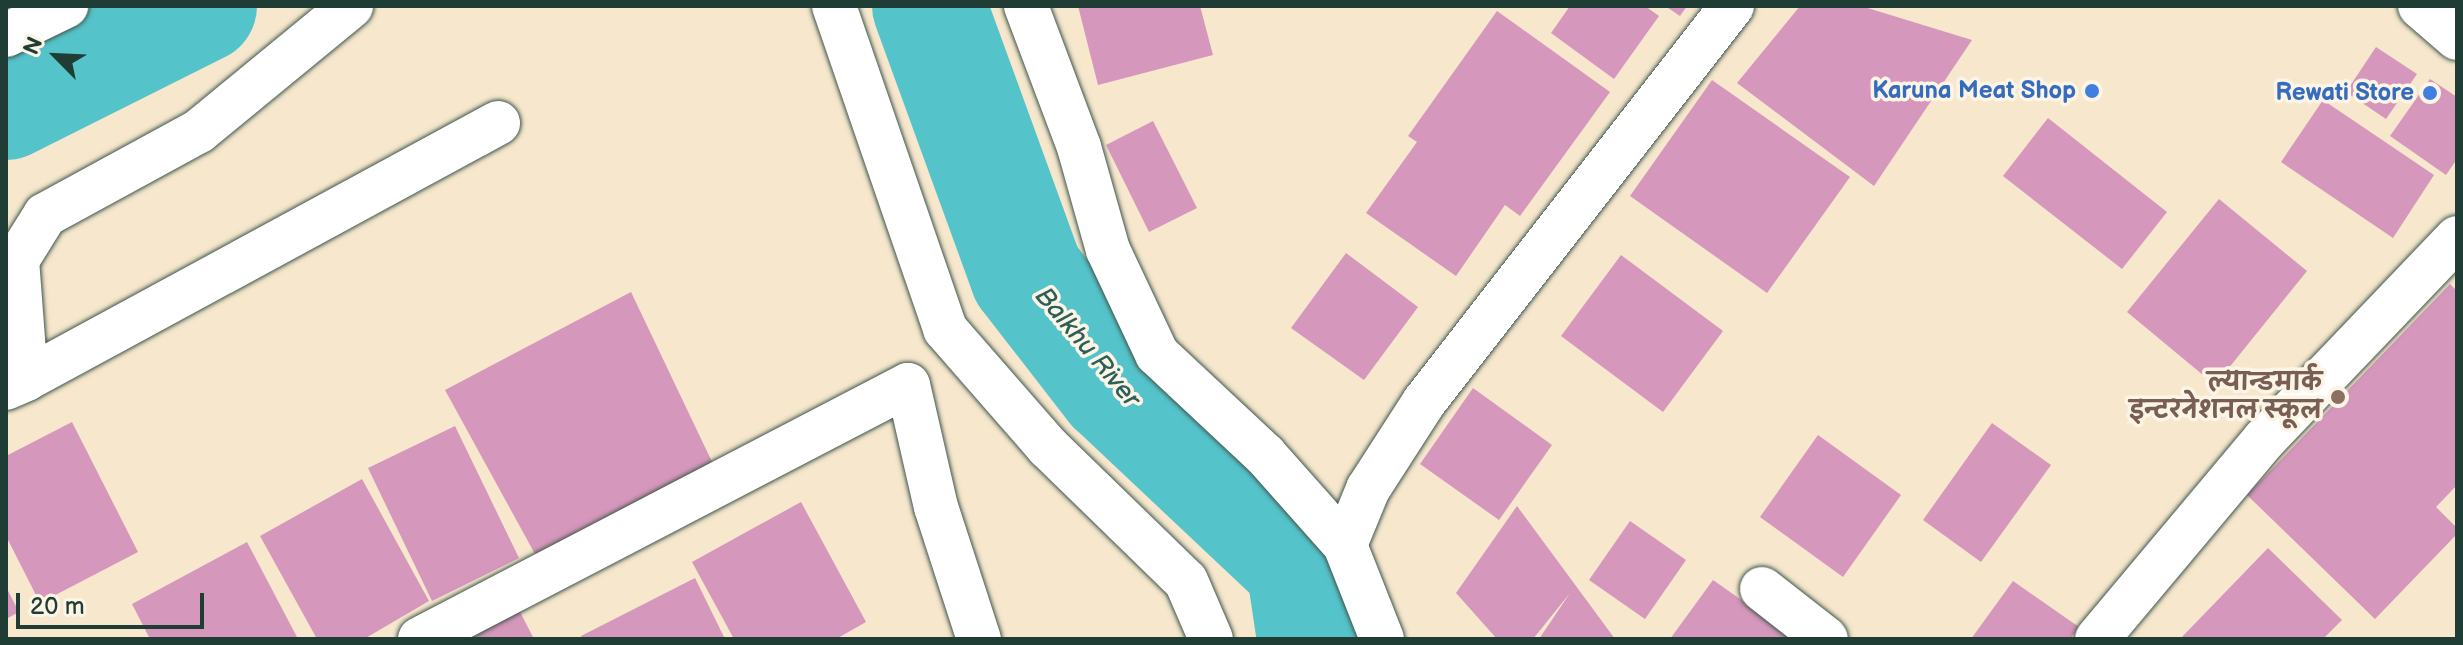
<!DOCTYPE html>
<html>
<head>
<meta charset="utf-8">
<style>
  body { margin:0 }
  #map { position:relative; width:2463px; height:645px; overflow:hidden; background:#f6e7cd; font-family:"Balsamiq Sans","Playpen Sans Deva",sans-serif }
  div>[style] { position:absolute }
  .river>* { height:114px; margin:-57px; padding:0 57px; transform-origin:57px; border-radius:57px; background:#55c3ca }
  .building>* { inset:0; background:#d697bc }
  .roads { filter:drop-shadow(0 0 2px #3f564b) drop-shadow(0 0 2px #3f564b) }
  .street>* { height:44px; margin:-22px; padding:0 22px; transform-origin:22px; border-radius:22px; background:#fff }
  .dots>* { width:22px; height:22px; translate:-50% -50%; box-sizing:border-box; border:4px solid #fcf5e5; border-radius:50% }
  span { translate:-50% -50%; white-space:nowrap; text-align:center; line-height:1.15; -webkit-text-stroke:7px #fcf5e5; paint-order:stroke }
  .shop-label { font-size:24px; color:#366cbe; font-weight:700 }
  .right { translate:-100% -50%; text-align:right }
  .education-label { font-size:24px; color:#785e54; font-weight:700 }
  .water-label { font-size:26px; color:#2c5e5a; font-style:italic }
  .frame { position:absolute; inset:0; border:8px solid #1f3d34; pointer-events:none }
  .north { position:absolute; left:16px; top:16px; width:80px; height:80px; -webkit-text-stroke:6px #fcf5e5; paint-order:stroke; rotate:294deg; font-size:22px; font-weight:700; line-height:32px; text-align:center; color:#1f3d34 }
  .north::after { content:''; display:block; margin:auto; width:28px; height:36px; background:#1f3d34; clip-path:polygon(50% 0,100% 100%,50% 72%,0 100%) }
  .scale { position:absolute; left:16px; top:593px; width:188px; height:36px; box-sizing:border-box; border:4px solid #1f3d34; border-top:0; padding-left:10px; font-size:24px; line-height:28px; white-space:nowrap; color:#1f3d34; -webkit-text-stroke:6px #fcf5e5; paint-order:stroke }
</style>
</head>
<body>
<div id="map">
  <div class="river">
    <div style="left:929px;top:6px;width:286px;rotate:70deg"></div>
    <div style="left:1027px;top:275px;width:142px;rotate:52.2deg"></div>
    <div style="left:1114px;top:387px;width:260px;rotate:43.3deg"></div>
    <div style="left:1303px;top:565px;width:75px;rotate:81.5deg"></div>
    <div style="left:6px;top:103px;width:217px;rotate:-26.6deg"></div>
  </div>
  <div class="building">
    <div style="clip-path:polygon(1078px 6px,1200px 6px,1213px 55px,1098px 85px)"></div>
    <div style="clip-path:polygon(1570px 6px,1645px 6px,1659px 16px,1614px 79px,1551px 33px)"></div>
    <div style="clip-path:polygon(1665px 6px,1687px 6px,1680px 16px)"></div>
    <div style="clip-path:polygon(1800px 6px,1861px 6px,1972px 40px,1874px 186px,1737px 83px)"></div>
    <div style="clip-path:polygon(1497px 11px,1610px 92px,1520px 216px,1505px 205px,1456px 276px,1366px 213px,1417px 142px,1408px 136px)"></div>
    <div style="clip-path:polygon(2376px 47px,2417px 74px,2386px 119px,2346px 92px)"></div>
    <div style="clip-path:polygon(2430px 79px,2457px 97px,2457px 159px,2446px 175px,2390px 136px)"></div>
    <div style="clip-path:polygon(1712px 80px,1850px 177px,1767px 293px,1630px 196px)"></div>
    <div style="clip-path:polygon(2323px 100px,2434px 175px,2393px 238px,2281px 162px)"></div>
    <div style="clip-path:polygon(2048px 118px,2167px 212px,2122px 269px,2003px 176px)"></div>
    <div style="clip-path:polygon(1153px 121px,1197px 208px,1149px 232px,1106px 145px)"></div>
    <div style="clip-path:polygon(2219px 199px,2307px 271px,2215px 385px,2127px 312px)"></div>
    <div style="clip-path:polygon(1346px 253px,1418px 307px,1364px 380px,1291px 328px)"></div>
    <div style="clip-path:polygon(1621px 255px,1723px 331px,1663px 412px,1561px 336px)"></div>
    <div style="clip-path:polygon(2450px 284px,2457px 291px,2457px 485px,2436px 507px,2457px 528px,2457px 534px,2375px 619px,2247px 495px)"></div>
    <div style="clip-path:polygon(631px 292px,714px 466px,535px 554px,445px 390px)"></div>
    <div style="clip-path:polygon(1473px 388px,1552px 445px,1499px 520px,1420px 464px)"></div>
    <div style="clip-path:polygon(72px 422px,138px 552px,40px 603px,6px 536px,6px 456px)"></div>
    <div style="clip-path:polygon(1992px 423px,2051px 465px,1981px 562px,1923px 520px)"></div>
    <div style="clip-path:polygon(455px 426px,519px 558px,432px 601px,368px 468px)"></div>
    <div style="clip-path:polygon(1818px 435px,1901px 495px,1843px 577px,1760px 517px)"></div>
    <div style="clip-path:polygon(362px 479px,429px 601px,364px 639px,317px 639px,260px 536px)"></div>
    <div style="clip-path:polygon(801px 502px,866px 622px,836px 639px,734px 639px,692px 562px)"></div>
    <div style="clip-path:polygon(1517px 506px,1576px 586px,1615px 639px,1539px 639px,1570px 593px,1533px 639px,1497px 639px,1456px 593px)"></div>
    <div style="clip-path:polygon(1630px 521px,1686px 560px,1645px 619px,1589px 580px)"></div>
    <div style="clip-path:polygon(247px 542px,298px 639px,150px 639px,132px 604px)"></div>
    <div style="clip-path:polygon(2268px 548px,2342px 620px,2323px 639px,2180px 639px)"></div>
    <div style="clip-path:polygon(695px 578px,725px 639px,582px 639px,581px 636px)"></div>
    <div style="clip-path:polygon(1713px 580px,1797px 639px,1670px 639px)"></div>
    <div style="clip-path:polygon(2013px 581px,2079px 627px,2070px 639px,1971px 639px)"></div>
    <div style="clip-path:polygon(6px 587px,19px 612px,6px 619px)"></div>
    <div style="clip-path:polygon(516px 604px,534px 639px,451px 639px)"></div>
  </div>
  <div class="roads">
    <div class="street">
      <div style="left:834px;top:6px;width:342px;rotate:71deg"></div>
      <div style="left:945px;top:329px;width:157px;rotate:48.9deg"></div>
      <div style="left:1048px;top:447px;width:192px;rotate:44.2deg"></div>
      <div style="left:1186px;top:581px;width:63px;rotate:66.7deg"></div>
      <div style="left:1026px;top:6px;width:151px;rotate:69.4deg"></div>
      <div style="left:1079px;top:147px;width:107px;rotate:74.3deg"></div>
      <div style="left:1108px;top:250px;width:115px;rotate:64.8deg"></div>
      <div style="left:1157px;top:354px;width:148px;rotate:43.1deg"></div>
      <div style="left:1265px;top:455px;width:120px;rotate:48.4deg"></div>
      <div style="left:2420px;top:6px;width:49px;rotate:40.9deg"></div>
      <div style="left:6px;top:35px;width:67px;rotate:-25.8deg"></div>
      <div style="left:26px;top:379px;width:537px;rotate:-28.47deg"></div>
      <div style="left:6px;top:388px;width:22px;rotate:-24deg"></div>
      <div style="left:26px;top:379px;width:119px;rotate:-94.3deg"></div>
      <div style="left:17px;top:260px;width:53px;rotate:-58.1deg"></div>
      <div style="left:45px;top:215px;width:175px;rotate:-28.6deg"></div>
      <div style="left:199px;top:131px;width:197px;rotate:-39.4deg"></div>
      <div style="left:1762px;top:589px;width:81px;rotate:38deg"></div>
      <div style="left:420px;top:639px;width:550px;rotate:-27.5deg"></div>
      <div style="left:908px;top:385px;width:125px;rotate:77.1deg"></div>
      <div style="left:936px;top:507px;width:139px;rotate:72deg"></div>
      <div style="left:1382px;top:639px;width:101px;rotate:-111.5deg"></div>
      <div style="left:1345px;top:545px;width:61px;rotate:-67.7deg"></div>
      <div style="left:1368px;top:489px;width:103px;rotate:-57.2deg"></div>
      <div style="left:1424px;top:402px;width:502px;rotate:-52.13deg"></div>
      <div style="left:2097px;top:639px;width:261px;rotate:-50deg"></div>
      <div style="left:2265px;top:439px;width:278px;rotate:-46.3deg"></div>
    </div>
  </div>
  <div class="dots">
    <div style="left:2092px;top:91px;background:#3f7fe0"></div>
    <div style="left:2430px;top:93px;background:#3f7fe0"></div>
    <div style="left:2338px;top:397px;background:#8d6e63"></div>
  </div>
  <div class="shop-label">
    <span class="right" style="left:2076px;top:91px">Karuna Meat Shop</span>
    <span class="right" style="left:2414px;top:93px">Rewati Store</span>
  </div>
  <div class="education-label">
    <span class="right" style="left:2322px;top:397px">ल्यान्डमार्क<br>इन्टरनेशनल स्कूल</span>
  </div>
  <div class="water-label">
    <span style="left:1087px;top:348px;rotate:50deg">Balkhu River</span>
  </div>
  <div class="frame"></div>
  <div class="north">N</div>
  <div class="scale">20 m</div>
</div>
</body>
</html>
